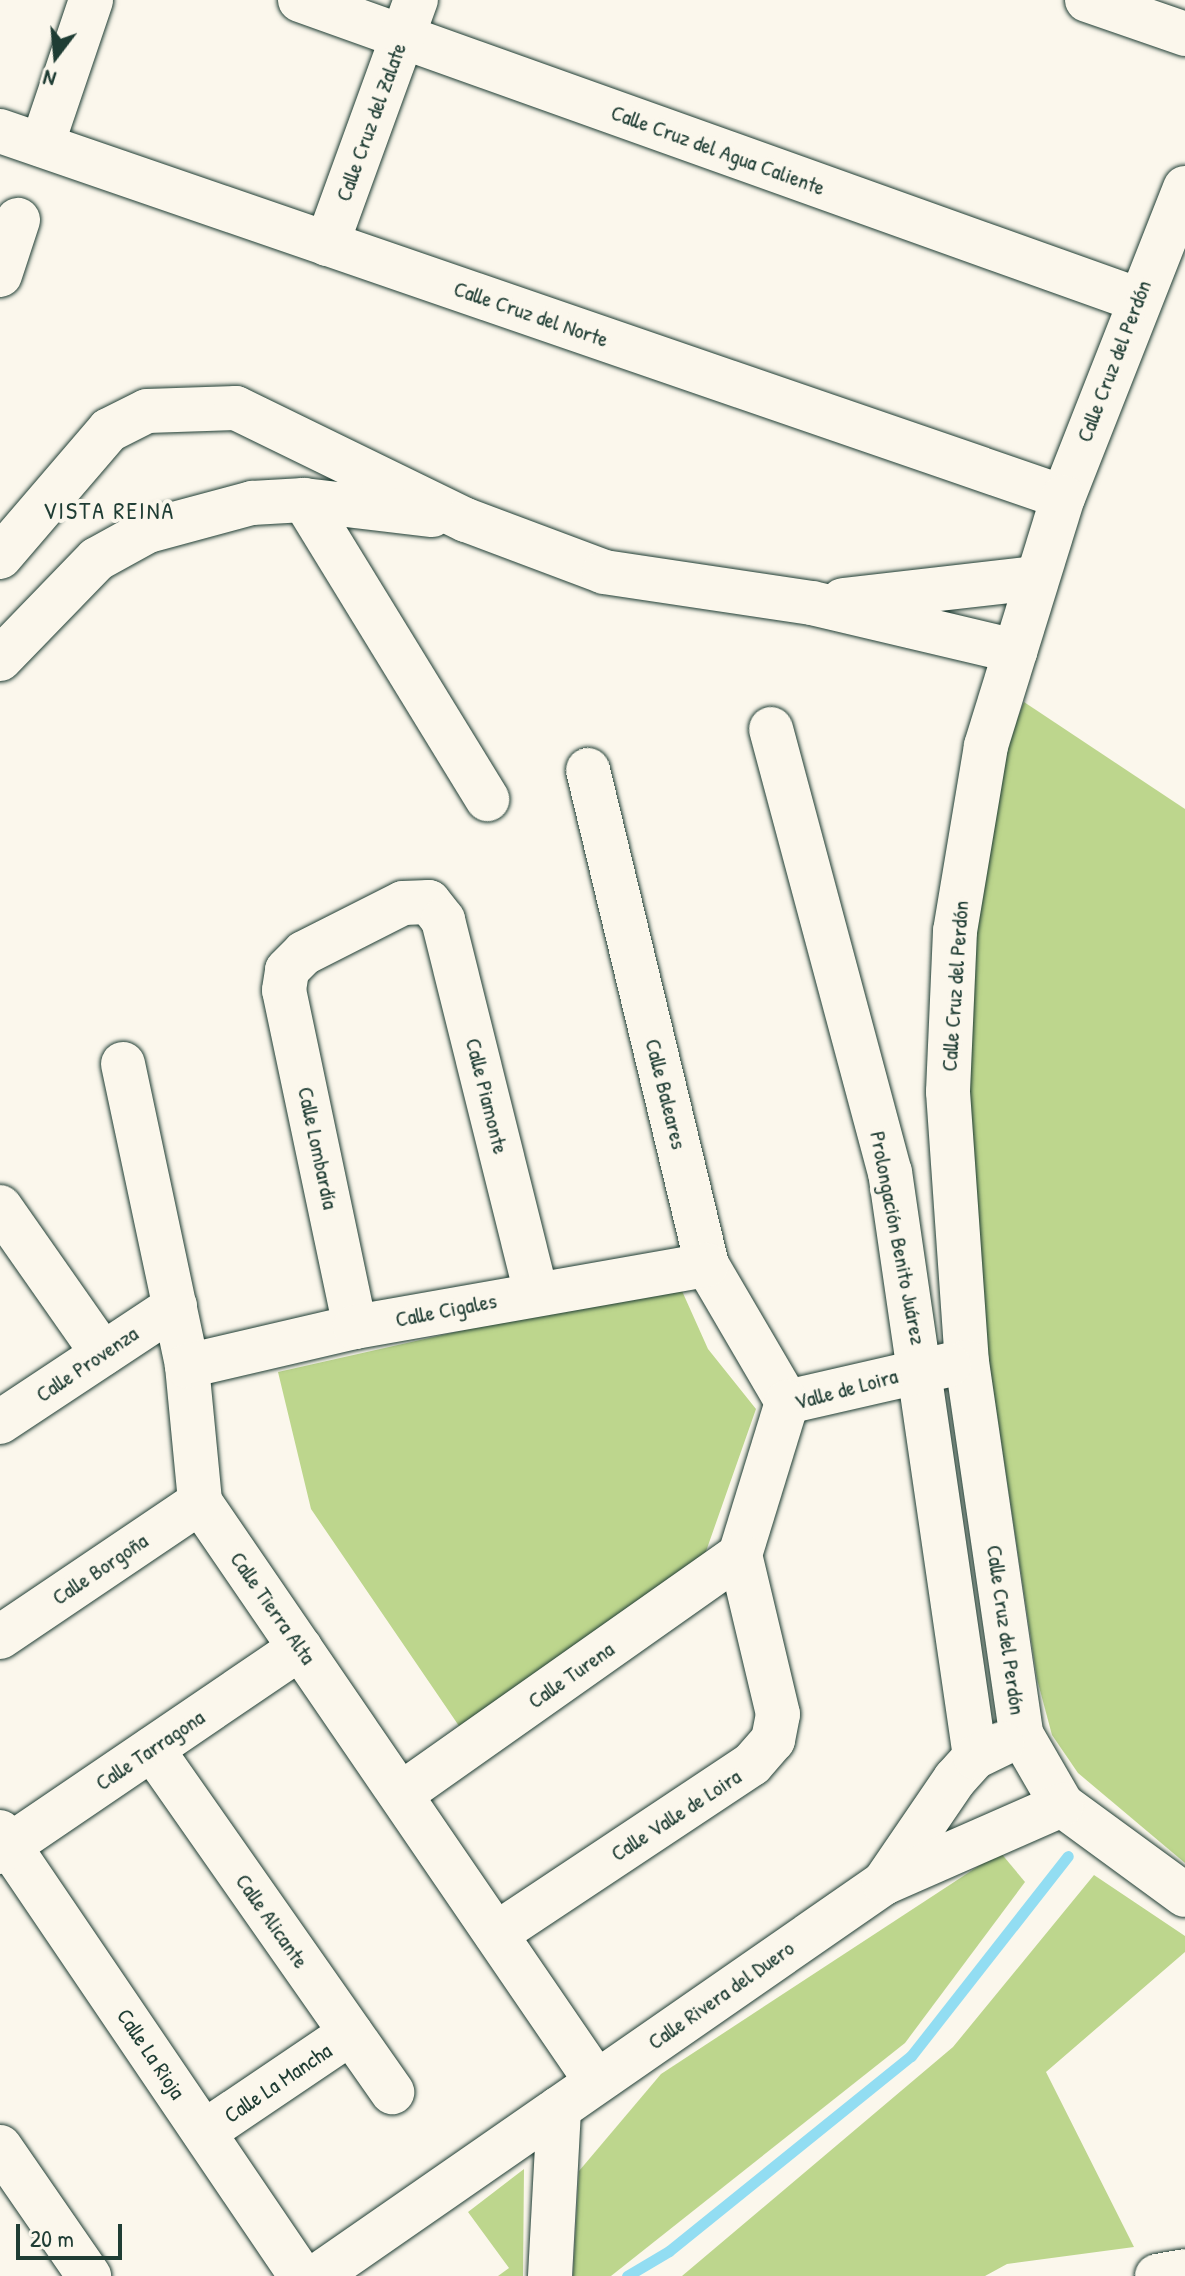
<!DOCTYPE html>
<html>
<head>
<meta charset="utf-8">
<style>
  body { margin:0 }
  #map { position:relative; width:1185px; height:2276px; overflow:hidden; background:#fbf7ec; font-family:"Patrick Hand",sans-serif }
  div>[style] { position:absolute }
  .green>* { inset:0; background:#bdd68d }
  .stream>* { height:11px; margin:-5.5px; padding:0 5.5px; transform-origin:5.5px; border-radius:5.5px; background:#92ddf2 }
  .roads { filter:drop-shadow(0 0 2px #1f3d34) drop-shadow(0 0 2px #1f3d34) }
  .minor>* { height:44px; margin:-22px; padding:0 22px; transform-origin:22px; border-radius:22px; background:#fbf7ec }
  span { translate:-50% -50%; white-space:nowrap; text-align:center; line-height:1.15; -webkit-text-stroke:8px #fbf7ec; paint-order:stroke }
  .street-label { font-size:22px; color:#1f3d34 }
  .neighbourhood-label { font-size:24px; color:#1f3d34; letter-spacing:2px }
  .north { position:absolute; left:16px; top:16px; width:80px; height:80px; -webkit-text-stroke:6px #fbf7ec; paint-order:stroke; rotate:196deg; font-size:22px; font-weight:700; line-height:32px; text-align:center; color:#1f3d34 }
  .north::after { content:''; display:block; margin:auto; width:28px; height:36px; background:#1f3d34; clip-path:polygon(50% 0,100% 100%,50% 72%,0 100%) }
  .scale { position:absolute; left:16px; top:2224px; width:106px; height:36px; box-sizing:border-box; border:4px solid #1f3d34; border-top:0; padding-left:10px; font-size:24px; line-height:28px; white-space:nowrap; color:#1f3d34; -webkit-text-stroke:6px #fbf7ec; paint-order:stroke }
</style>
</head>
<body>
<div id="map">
  <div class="green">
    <div style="clip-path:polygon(1024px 702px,1185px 809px,1185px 1863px,1078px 1773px,1052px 1735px,1037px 1679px,977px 1282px,965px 1048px,971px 911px,1004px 753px)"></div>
    <div style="clip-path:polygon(678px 1282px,708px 1349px,756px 1409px,704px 1557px,459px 1726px,311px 1509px,278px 1372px)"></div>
    <div style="clip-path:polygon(1000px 1852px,1025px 1882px,905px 2043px,611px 2276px,573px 2276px,579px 2171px,661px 2074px)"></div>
    <div style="clip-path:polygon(1094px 1875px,1185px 1936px,1185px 1952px,1046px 2072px,1134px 2247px,1007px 2264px,985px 2276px,682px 2276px,953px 2047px)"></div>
    <div style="clip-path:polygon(524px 2169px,523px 2276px,498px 2276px,509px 2268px,468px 2212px)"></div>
  </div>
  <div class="stream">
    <div style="left:627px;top:2276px;width:49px;rotate:-30.8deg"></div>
    <div style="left:669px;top:2251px;width:311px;rotate:-38.9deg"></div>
    <div style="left:911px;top:2056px;width:254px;rotate:-51.9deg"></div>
  </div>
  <div class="roads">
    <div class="minor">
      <div style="left:300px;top:0;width:888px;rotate:19.68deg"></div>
      <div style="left:1087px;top:0;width:104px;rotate:19.1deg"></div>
      <div style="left:0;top:131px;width:1124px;rotate:19deg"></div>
      <div style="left:42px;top:145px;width:153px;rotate:-71.3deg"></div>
      <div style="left:1185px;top:188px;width:332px;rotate:111.5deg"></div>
      <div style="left:1063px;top:497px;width:261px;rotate:107.2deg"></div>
      <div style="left:986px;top:746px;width:188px;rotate:99.5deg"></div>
      <div style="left:955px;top:931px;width:161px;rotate:92.5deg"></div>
      <div style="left:948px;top:1092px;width:271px;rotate:86deg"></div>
      <div style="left:967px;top:1362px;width:376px;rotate:81.7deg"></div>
      <div style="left:1021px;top:1734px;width:82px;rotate:60deg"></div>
      <div style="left:1062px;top:1805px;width:152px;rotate:36.2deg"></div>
      <div style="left:327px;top:244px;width:260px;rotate:-70deg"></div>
      <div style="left:0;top:275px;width:58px;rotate:-71.9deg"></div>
      <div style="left:304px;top:500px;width:351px;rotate:58.5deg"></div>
      <div style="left:0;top:557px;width:167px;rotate:-49.4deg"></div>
      <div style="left:109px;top:430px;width:42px;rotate:-26.6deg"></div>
      <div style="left:147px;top:411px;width:89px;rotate:-1.9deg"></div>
      <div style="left:236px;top:408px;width:256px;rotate:26deg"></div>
      <div style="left:466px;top:520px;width:147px;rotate:20.6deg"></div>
      <div style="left:604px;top:572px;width:210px;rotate:8.5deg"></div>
      <div style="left:812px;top:603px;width:209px;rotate:13.3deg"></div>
      <div style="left:843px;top:600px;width:195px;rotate:-6.5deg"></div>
      <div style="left:0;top:659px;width:139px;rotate:-45.9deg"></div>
      <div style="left:97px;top:559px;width:58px;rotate:-28.8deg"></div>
      <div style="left:148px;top:531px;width:108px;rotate:-15.1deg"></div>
      <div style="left:252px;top:503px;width:52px;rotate:-3.3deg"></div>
      <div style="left:304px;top:500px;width:129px;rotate:6.7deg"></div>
      <div style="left:771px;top:729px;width:459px;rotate:75deg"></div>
      <div style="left:890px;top:1172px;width:591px;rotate:81.73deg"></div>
      <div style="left:588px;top:770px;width:509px;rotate:76.48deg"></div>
      <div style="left:707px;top:1265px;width:159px;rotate:59.7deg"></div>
      <div style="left:123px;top:1064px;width:309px;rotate:78deg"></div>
      <div style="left:187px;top:1366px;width:137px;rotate:84.5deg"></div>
      <div style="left:200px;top:1502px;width:701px;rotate:55.63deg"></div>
      <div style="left:0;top:1207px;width:179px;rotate:55deg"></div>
      <div style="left:355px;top:1327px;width:344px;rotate:-101.9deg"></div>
      <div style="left:284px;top:990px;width:20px;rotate:-81deg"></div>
      <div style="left:287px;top:970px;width:24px;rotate:-45deg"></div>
      <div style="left:304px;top:953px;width:111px;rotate:-26.8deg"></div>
      <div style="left:403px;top:903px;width:26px;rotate:-2deg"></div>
      <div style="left:429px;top:902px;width:23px;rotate:52deg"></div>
      <div style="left:443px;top:920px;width:384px;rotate:76deg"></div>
      <div style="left:187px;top:1366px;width:172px;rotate:-13.1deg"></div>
      <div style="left:355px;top:1327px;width:357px;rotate:-10deg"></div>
      <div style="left:787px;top:1402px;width:166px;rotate:-12.9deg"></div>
      <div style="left:0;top:1422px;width:210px;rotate:-33.5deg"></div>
      <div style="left:740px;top:1555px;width:160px;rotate:-72.9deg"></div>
      <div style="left:0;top:1637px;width:241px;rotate:-34deg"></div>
      <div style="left:152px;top:1749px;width:419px;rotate:55deg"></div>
      <div style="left:401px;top:1794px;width:415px;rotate:-35.2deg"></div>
      <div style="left:0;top:1832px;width:536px;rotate:55.87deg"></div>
      <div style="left:0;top:1852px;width:363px;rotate:-34.2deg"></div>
      <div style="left:884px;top:1883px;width:126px;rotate:-55.7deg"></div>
      <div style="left:955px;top:1779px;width:30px;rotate:-48deg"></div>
      <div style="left:975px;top:1757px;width:30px;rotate:-26deg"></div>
      <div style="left:496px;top:1934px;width:307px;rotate:-33.6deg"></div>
      <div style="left:752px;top:1764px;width:32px;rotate:-49deg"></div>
      <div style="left:773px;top:1740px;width:26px;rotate:-79deg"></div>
      <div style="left:778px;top:1714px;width:163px;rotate:-103.4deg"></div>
      <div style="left:204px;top:2132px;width:177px;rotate:-34deg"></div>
      <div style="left:0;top:2147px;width:157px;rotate:55.4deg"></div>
      <div style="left:317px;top:2276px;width:690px;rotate:-34.73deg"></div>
      <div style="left:884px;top:1883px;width:194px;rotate:-23.7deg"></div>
      <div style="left:550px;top:2276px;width:168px;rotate:-86.9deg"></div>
      <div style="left:1157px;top:2276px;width:28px;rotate:-10deg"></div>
    </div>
  </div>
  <div class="street-label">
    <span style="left:371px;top:122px;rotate:-70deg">Calle Cruz del Zalate</span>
    <span style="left:718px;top:150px;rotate:20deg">Calle Cruz del Agua Caliente</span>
    <span style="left:531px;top:314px;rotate:19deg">Calle Cruz del Norte</span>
    <span style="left:1114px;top:361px;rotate:-69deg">Calle Cruz del Perdón</span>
    <span style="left:955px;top:986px;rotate:-86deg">Calle Cruz del Perdón</span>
    <span style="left:666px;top:1094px;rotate:76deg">Calle Baleares</span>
    <span style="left:487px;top:1096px;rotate:76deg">Calle Piamonte</span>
    <span style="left:318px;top:1148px;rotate:78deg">Calle Lombardía</span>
    <span style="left:898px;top:1238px;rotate:79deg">Prolongación Benito Juárez</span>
    <span style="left:446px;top:1310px;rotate:-11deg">Calle Cigales</span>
    <span style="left:87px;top:1364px;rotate:-34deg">Calle Provenza</span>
    <span style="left:846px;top:1389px;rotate:-15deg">Valle de Loira</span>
    <span style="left:100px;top:1569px;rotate:-34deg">Calle Borgoña</span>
    <span style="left:273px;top:1608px;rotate:55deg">Calle Tierra Alta</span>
    <span style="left:1006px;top:1630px;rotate:82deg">Calle Cruz del Perdón</span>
    <span style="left:571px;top:1675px;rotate:-35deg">Calle Turena</span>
    <span style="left:150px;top:1750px;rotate:-34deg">Calle Tarragona</span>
    <span style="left:676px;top:1815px;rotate:-33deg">Calle Valle de Loira</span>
    <span style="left:272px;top:1921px;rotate:55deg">Calle Alicante</span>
    <span style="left:721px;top:1995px;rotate:-35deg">Calle Rivera del Duero</span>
    <span style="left:151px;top:2054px;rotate:56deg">Calle La Rioja</span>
    <span style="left:278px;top:2083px;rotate:-34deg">Calle La Mancha</span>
  </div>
  <div class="neighbourhood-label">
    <span style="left:109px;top:511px">VISTA REINA</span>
  </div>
  <div class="north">N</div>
  <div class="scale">20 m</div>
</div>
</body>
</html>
